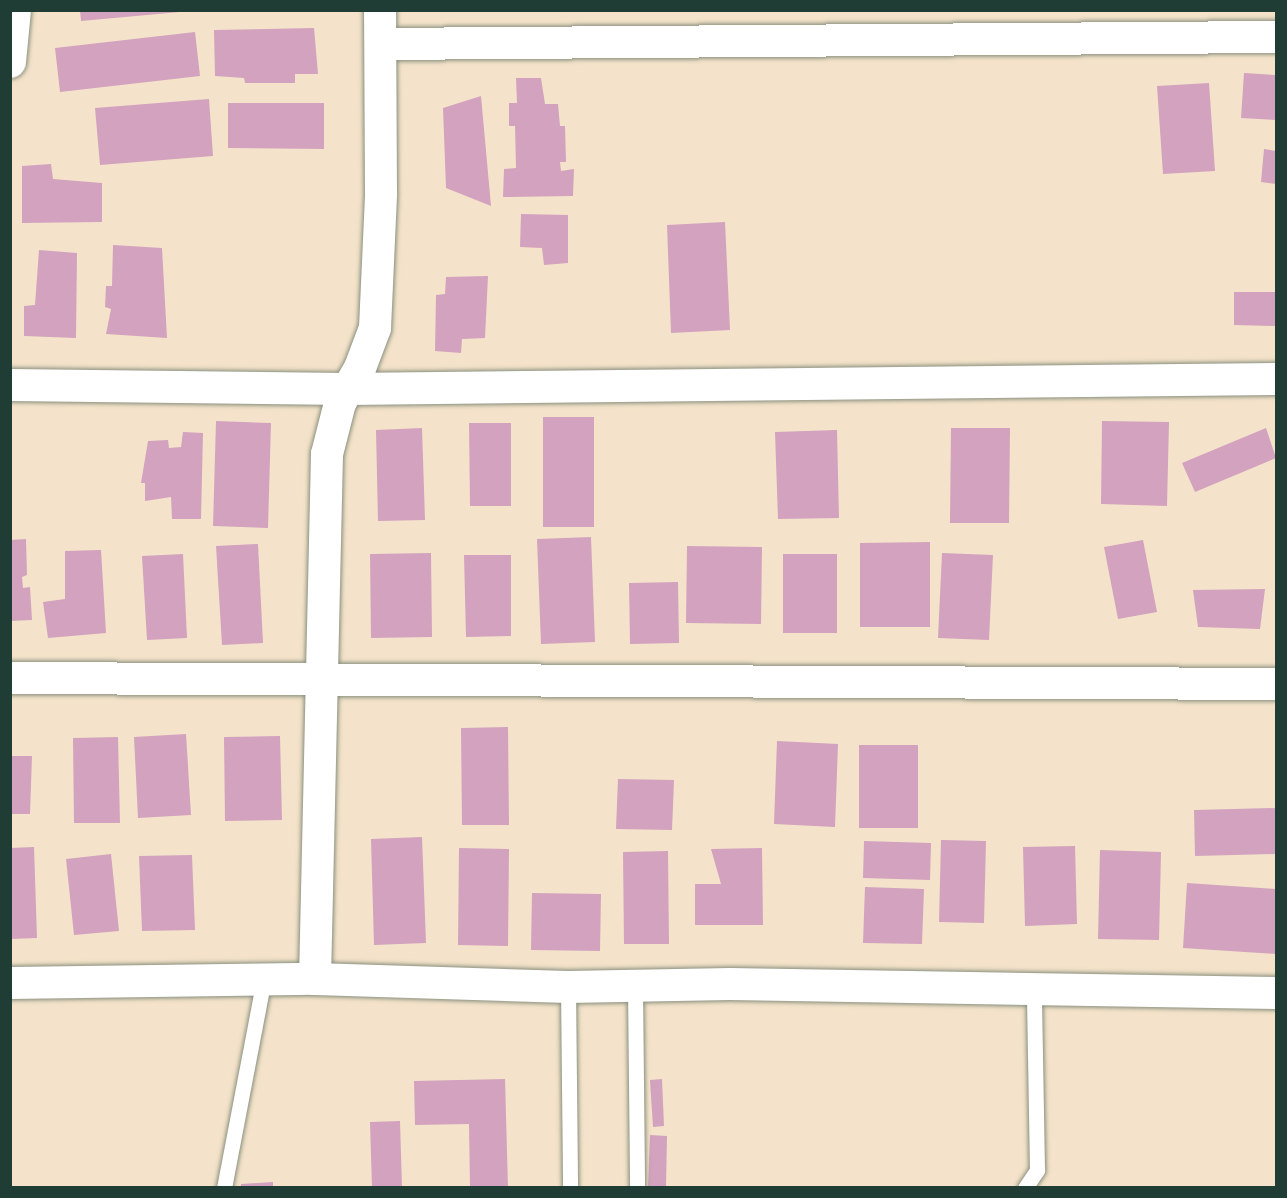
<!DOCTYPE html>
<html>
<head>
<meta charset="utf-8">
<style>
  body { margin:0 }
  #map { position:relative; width:1287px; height:1198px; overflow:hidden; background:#f4e3ca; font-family:Caveat,sans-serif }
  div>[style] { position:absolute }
  .building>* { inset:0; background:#d2a2be }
  .roads { filter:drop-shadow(0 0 2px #8a907f) drop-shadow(0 0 2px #8a907f) }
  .lane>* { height:15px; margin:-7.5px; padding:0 7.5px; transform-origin:7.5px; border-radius:7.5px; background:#fff }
  .street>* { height:32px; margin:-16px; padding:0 16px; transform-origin:16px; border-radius:16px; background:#fff }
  span { translate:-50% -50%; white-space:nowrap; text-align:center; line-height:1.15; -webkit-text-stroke:4.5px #fdfcf7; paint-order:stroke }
  .frame { position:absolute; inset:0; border:12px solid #1f3d34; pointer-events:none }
</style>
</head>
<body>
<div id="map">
  <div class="building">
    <div style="clip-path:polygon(80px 10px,180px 10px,180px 12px,81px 21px)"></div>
    <div style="clip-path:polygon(314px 28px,318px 74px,295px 74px,295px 83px,245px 83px,244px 78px,215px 76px,214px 30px)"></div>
    <div style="clip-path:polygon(195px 32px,200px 76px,60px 92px,55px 48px)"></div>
    <div style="clip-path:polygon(1244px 73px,1276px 75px,1276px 120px,1241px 118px)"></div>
    <div style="clip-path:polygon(516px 78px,541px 78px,545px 104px,558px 104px,560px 126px,565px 126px,566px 162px,560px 162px,561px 171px,574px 169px,573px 196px,503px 197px,504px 169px,516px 168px,515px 126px,509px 126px,509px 103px,517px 103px)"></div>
    <div style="clip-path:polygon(1209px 83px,1215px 171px,1163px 174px,1157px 86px)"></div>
    <div style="clip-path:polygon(481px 96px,491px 206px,446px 188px,443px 108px)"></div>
    <div style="clip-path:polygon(209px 99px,213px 156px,100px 165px,95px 108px)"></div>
    <div style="clip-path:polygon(228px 103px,324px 103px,324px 149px,228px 148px)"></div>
    <div style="clip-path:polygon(1264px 149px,1276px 151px,1276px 184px,1261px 182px)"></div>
    <div style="clip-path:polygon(51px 164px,53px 179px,102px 183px,102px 222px,22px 223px,22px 166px)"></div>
    <div style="clip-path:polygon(521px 214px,568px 215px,568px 263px,544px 265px,542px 248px,520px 247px)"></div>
    <div style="clip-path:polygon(725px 222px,730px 330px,671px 333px,667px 225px)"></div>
    <div style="clip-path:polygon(113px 245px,162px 248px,167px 338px,106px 334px,111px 309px,105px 307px,106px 286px,112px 286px)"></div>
    <div style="clip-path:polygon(39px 250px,77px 253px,76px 338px,24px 336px,24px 306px,35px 305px)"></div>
    <div style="clip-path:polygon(488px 276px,485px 338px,462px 339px,461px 353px,435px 351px,436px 295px,445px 294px,446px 277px)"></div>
    <div style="clip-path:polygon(1234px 292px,1276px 292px,1276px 326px,1234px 325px)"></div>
    <div style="clip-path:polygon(543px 417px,594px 417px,594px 527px,543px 527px)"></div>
    <div style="clip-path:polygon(216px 421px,271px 423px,268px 528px,213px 526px)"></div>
    <div style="clip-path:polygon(1102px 421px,1169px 422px,1167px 506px,1101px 504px)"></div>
    <div style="clip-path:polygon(469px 423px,511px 423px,511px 506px,470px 506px)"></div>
    <div style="clip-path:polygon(422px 428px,425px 520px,378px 521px,376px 430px)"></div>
    <div style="clip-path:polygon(951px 428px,1010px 428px,1009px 523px,950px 523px)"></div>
    <div style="clip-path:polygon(1266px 428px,1276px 458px,1195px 492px,1182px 463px)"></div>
    <div style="clip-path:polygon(837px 430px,839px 518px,778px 519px,775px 432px)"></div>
    <div style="clip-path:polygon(183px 432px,203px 433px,201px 519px,172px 519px,171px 497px,145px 501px,145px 483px,141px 483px,148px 441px,168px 440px,169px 448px,181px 447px)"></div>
    <div style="clip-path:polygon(591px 537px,595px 642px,541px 644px,537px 539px)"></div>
    <div style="clip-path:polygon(26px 539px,27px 575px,22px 577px,23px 588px,30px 587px,32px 620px,10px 621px,10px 540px)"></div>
    <div style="clip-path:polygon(1143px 540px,1157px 612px,1118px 619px,1104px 547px)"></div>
    <div style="clip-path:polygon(930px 542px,930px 627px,860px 627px,860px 543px)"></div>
    <div style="clip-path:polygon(258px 544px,263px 643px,222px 645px,216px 546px)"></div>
    <div style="clip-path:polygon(687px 546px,762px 547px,761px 624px,686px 623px)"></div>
    <div style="clip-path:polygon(101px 550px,106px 633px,48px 638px,43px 602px,65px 599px,65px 551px)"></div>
    <div style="clip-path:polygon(431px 553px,432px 637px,371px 638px,370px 554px)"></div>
    <div style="clip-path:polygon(942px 553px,993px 555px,989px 640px,938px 638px)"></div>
    <div style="clip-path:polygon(183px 554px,187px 638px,147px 640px,142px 556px)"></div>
    <div style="clip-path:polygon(783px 554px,837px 554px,837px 633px,783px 633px)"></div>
    <div style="clip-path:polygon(464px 555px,511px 555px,511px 636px,466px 637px)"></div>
    <div style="clip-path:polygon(678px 582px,679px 643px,630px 644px,629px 583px)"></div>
    <div style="clip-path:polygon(1265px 589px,1260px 629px,1198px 627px,1193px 590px)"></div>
    <div style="clip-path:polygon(508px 727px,509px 825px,462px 825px,461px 728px)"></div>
    <div style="clip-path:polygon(186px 734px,191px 815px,138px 818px,134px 737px)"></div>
    <div style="clip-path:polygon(280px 736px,282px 820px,225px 821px,224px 737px)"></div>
    <div style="clip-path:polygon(118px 737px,120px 823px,74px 823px,73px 738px)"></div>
    <div style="clip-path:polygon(777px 741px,838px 744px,835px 827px,774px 824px)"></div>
    <div style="clip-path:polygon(859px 745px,918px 745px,918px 828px,859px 828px)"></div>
    <div style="clip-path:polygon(10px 756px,32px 756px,30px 814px,10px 814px)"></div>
    <div style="clip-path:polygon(618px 779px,674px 780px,672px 830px,616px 829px)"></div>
    <div style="clip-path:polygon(1276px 808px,1276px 854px,1195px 856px,1194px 810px)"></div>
    <div style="clip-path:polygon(422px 837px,426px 943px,374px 945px,371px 839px)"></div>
    <div style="clip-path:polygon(941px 840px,986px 841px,984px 923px,939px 922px)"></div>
    <div style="clip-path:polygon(864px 841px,931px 843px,930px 880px,863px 878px)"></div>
    <div style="clip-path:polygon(1075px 846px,1077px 924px,1025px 926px,1023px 847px)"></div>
    <div style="clip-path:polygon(34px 847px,37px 938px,10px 939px,10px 848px)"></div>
    <div style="clip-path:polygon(459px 848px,509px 849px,508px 946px,458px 945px)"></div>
    <div style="clip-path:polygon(762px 848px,763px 925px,695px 925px,695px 884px,721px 884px,711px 849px)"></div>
    <div style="clip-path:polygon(1100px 850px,1161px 852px,1159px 940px,1098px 939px)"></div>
    <div style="clip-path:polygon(668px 851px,669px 944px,624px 944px,623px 852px)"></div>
    <div style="clip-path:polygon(111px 854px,119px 931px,74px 935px,66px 859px)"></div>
    <div style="clip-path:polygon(192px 855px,195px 930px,142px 931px,139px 856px)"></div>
    <div style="clip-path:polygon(1187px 883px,1276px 889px,1276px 954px,1183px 948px)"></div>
    <div style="clip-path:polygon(865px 887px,924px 889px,922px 944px,863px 943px)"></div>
    <div style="clip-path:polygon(532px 893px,601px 894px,600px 951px,531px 950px)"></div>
    <div style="clip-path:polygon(505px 1079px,508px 1188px,470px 1188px,469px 1124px,415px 1125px,414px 1081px)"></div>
    <div style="clip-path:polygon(662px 1079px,664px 1126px,653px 1127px,650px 1080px)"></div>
    <div style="clip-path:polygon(400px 1121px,402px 1188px,372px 1188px,370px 1122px)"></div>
    <div style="clip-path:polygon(650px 1135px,667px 1136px,666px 1187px,648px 1187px)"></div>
    <div style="clip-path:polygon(273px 1182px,273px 1188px,241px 1188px,241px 1184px)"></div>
  </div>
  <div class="roads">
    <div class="lane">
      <div style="left:568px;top:987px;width:201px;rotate:89.4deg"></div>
      <div style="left:635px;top:987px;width:201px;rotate:89.4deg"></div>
      <div style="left:224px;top:1188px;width:213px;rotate:-79.2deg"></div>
      <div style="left:1025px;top:1188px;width:22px;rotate:-56deg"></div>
      <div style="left:1037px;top:1170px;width:180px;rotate:-91deg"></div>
    </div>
    <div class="street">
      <div style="left:381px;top:44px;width:895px;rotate:-0.45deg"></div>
      <div style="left:10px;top:62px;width:52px;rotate:-84.5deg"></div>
      <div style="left:10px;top:385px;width:337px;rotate:0.7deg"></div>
      <div style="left:347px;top:389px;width:929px;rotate:-0.62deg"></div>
      <div style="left:10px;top:678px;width:1266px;rotate:0.27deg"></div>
      <div style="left:315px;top:979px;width:525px;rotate:-88.69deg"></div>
      <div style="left:327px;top:454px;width:53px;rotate:-75.7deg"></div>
      <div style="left:340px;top:403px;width:40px;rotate:-60.3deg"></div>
      <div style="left:360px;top:368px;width:43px;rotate:-69.4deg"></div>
      <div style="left:375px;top:328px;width:134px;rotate:-87.4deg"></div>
      <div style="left:381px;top:194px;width:184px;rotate:-90.3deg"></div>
      <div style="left:10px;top:983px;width:305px;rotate:-0.8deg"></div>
      <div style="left:315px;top:979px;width:253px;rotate:1.8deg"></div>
      <div style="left:568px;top:987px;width:162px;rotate:-1.1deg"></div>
      <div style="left:730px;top:984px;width:546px;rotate:0.94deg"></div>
    </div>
  </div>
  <div class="frame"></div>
</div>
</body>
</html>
